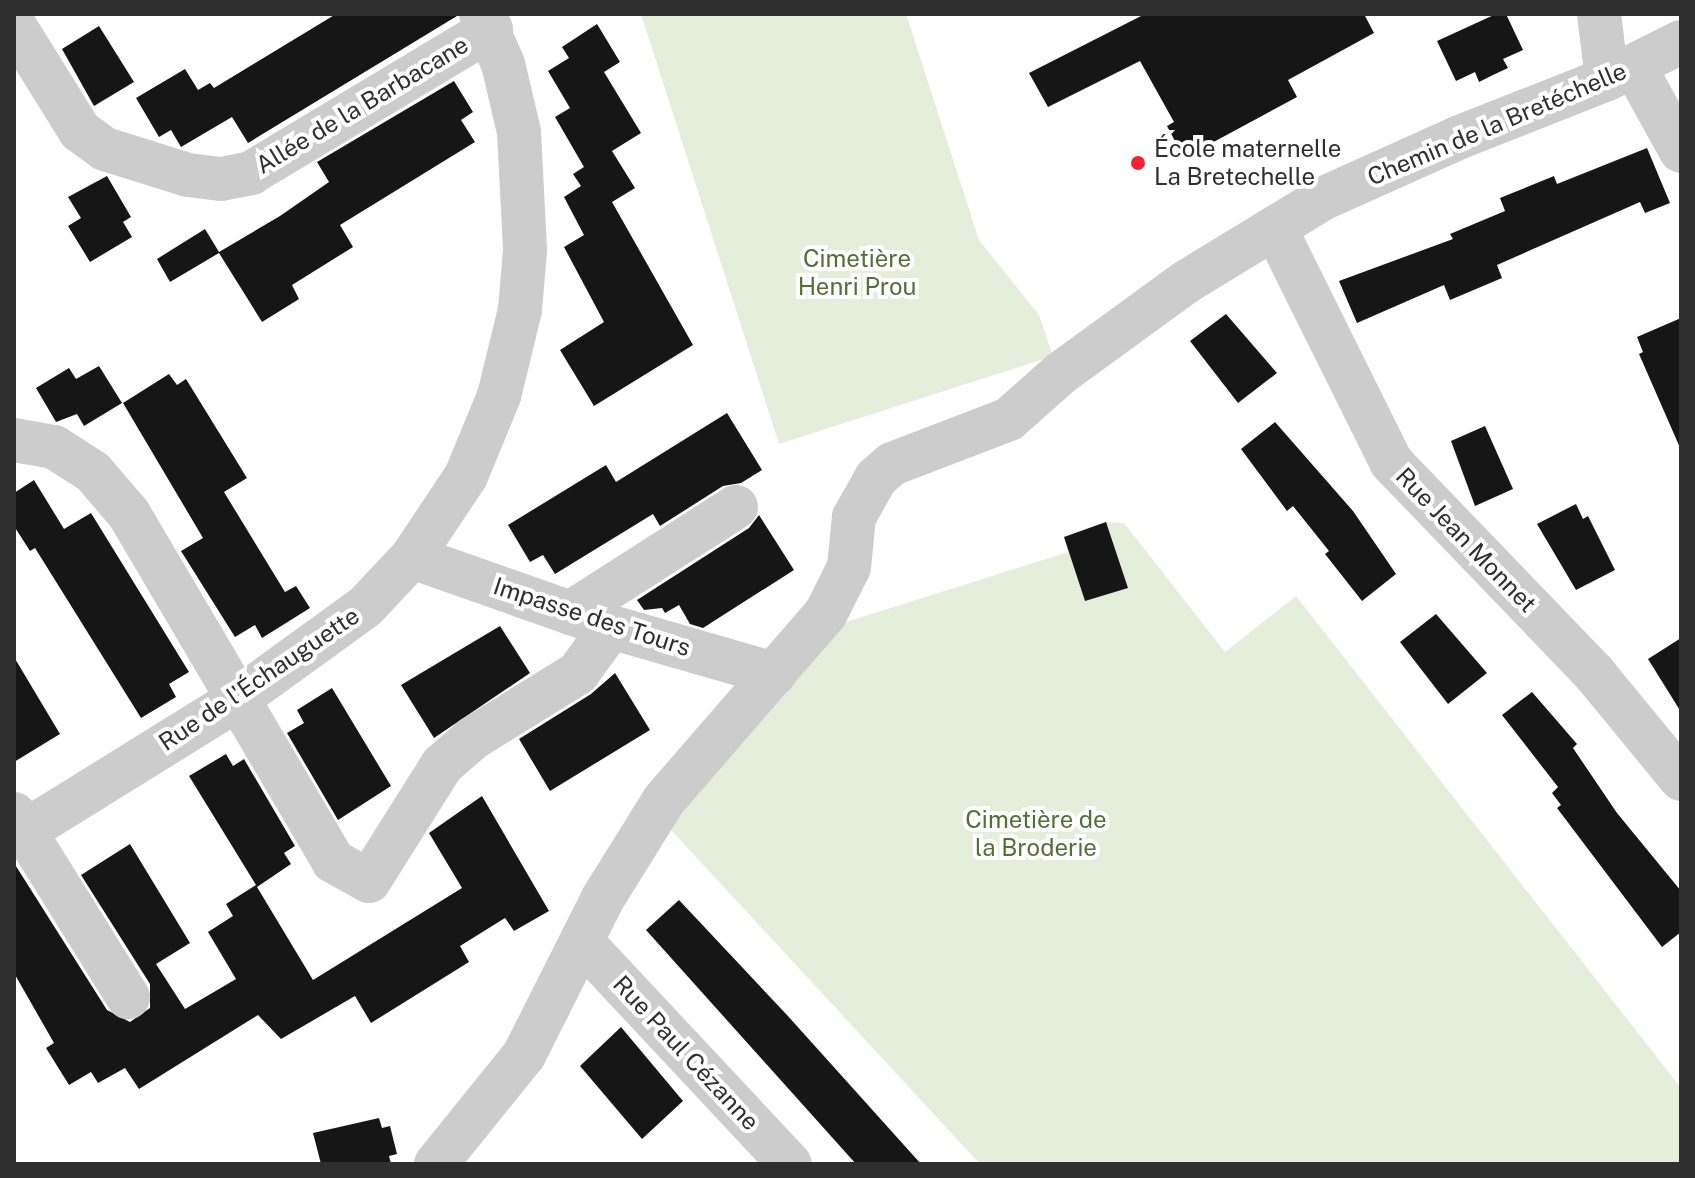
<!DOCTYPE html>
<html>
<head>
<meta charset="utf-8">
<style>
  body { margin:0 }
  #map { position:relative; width:1695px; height:1178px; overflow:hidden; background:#fff; font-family:"Public Sans",sans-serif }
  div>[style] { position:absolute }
  .green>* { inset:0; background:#e5eddb }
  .building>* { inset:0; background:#161616 }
  .minor>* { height:44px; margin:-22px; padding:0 22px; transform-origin:22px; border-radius:22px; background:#ccc }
  .dots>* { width:22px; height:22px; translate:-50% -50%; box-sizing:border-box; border:4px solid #fff; border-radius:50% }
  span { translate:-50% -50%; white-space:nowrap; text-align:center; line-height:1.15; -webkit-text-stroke:8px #fff; paint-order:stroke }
  .street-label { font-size:24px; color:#2f2f2f }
  .poi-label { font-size:24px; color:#2f2f2f }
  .left { translate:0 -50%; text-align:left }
  .park-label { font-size:24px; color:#526f38 }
  .frame { position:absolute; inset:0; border:16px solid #2f2f2f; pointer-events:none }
</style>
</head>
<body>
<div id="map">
  <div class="green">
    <div style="clip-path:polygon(641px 14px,906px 14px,979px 240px,1039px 315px,1053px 356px,779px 444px)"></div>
    <div style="clip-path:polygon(1106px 522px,1124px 523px,1225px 652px,1296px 596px,1681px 1088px,1681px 1164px,980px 1164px,659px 817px,840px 624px,1068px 552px,1064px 537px)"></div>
  </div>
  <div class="building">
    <div style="clip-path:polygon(336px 14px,457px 16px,248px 143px,232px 117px,181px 147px,171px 130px,159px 137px,136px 98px,185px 69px,198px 90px,210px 83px,214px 88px)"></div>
    <div style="clip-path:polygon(1145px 14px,1364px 14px,1374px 33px,1288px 80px,1297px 97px,1184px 158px,1167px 126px,1174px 122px,1140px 61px,1048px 107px,1029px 73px)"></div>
    <div style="clip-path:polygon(1496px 14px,1506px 14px,1523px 50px,1503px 59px,1508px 68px,1493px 75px,1479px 82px,1475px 72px,1456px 81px,1437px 41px)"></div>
    <div style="clip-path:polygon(597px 24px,620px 62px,604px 72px,641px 133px,612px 151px,635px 188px,612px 202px,693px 345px,594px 406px,560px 350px,604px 322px,564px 247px,584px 235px,564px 197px,581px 186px,573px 174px,584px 167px,555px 117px,570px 108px,548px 71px,569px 58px,562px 47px)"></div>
    <div style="clip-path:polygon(99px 26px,134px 82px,94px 106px,62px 49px)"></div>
    <div style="clip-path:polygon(454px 81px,473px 112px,461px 120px,475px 142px,340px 225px,353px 247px,292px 285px,299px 299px,262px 322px,219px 253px,170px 282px,157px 259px,205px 229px,219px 252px,280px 216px,329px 182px,317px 162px)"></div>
    <div style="clip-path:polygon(1647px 148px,1670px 203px,1645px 213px,1640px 202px,1497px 265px,1502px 278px,1450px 300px,1444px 285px,1357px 323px,1339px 281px,1453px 239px,1450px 234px,1505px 211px,1500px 198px,1554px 176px,1557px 184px)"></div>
    <div style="clip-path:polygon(107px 176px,131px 217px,123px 222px,132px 237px,90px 262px,68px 226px,81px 218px,68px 197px)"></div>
    <div style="clip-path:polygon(1226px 314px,1277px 373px,1238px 403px,1190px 341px)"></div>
    <div style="clip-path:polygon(1681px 318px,1681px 450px,1639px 354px,1643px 352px,1637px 337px)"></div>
    <div style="clip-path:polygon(99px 366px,122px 403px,84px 426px,77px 414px,56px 422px,36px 388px,69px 368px,76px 379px)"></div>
    <div style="clip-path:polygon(169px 374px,177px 385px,186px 379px,247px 478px,224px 492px,285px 592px,296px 586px,310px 608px,262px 638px,255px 625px,235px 637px,181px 551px,203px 538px,123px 403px)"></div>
    <div style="clip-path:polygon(727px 413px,762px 470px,741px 483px,723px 486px,660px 526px,653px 514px,555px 574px,543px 555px,530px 562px,508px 525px,606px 465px,616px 482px)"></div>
    <div style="clip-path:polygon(1275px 422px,1353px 511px,1396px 574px,1362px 601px,1325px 554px,1329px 551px,1293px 506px,1287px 511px,1241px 449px)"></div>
    <div style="clip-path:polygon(1485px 426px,1513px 489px,1475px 506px,1451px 441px)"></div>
    <div style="clip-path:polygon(34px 480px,64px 529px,91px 513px,189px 672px,169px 684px,176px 697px,141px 718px,35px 548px,30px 551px,14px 526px,14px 493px)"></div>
    <div style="clip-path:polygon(1576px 504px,1583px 519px,1588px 516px,1615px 570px,1576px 590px,1537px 524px)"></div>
    <div style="clip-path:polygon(759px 515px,794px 570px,703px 628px,690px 624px,679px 605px,665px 613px,662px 608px,644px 610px,637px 600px,749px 528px)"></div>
    <div style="clip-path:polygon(1106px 522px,1128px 588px,1085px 601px,1064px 537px)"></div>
    <div style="clip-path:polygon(1436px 614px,1487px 673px,1448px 704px,1400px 642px)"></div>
    <div style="clip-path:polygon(500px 626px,530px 673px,434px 738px,401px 685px)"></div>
    <div style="clip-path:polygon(1681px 638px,1681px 712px,1648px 659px)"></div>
    <div style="clip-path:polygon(14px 657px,60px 734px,14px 762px)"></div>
    <div style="clip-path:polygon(615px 673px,650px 730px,550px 791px,519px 739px,591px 694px)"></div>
    <div style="clip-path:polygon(332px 688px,391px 786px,338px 820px,287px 733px,304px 723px,297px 710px)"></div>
    <div style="clip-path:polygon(1532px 692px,1577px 744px,1573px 748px,1617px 813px,1681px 891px,1681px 932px,1662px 947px,1557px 808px,1561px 805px,1552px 793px,1558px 787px,1502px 715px)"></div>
    <div style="clip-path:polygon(226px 754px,233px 766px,244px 759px,295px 846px,284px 853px,291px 864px,257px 887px,313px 980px,462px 888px,429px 833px,482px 796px,549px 911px,514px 931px,505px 918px,460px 946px,469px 962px,371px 1023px,355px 996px,281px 1039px,258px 1015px,139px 1089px,125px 1068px,98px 1083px,91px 1072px,69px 1085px,46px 1048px,54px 1043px,14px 973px,14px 863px,107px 1010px,130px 1022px,150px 1008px,150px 984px,81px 875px,130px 844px,190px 943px,156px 964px,185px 1009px,236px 979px,208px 932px,233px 916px,226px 904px,256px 885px,189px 776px)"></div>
    <div style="clip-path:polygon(679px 900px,787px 1015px,921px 1164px,856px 1164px,646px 930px)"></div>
    <div style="clip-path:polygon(621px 1027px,683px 1101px,642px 1139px,580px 1066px)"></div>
    <div style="clip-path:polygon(379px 1118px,382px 1128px,390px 1126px,397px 1154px,389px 1156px,391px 1164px,321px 1164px,313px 1133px)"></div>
  </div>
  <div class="minor">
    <div style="left:1599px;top:14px;width:65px;rotate:83deg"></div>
    <div style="left:14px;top:25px;width:125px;rotate:58.1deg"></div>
    <div style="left:80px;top:131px;width:31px;rotate:36deg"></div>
    <div style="left:105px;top:149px;width:87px;rotate:17.4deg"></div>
    <div style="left:188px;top:175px;width:33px;rotate:7deg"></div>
    <div style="left:221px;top:179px;width:31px;rotate:-11deg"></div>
    <div style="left:251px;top:173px;width:280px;rotate:-31deg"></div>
    <div style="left:1634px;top:66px;width:97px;rotate:61.1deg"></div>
    <div style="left:1275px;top:228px;width:261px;rotate:63.6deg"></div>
    <div style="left:1391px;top:462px;width:293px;rotate:46.1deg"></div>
    <div style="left:1594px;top:673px;width:137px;rotate:50.6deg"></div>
    <div style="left:14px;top:440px;width:41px;rotate:9.9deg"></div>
    <div style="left:54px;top:447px;width:46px;rotate:32.7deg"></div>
    <div style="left:93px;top:472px;width:55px;rotate:49.4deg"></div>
    <div style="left:129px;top:514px;width:403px;rotate:59.5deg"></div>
    <div style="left:333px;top:861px;width:41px;rotate:29.1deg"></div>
    <div style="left:369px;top:881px;width:137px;rotate:-57.8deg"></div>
    <div style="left:442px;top:765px;width:41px;rotate:-41.1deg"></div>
    <div style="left:473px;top:738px;width:123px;rotate:-31.8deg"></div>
    <div style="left:578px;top:673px;width:57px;rotate:-54.3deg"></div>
    <div style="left:412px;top:557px;width:211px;rotate:19.4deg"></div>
    <div style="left:611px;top:627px;width:170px;rotate:16.1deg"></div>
    <div style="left:570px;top:613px;width:197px;rotate:-32.6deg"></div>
    <div style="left:14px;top:814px;width:216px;rotate:58.1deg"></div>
    <div style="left:14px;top:838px;width:260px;rotate:-31.8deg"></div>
    <div style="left:235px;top:701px;width:160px;rotate:-35.9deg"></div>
    <div style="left:365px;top:607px;width:69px;rotate:-46.8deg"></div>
    <div style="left:412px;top:557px;width:97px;rotate:-56.3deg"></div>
    <div style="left:466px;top:476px;width:87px;rotate:-67.6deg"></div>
    <div style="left:499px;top:396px;width:89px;rotate:-76.3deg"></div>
    <div style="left:520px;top:310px;width:60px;rotate:-85.2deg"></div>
    <div style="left:525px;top:250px;width:118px;rotate:-92.9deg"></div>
    <div style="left:519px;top:132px;width:70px;rotate:-103.2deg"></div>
    <div style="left:503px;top:64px;width:55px;rotate:-113.7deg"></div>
    <div style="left:582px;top:942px;width:304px;rotate:46.9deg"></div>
    <div style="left:436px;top:1164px;width:140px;rotate:-51.1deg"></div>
    <div style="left:524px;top:1055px;width:176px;rotate:-63.3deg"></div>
    <div style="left:603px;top:898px;width:115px;rotate:-58.1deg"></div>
    <div style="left:664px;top:800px;width:247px;rotate:-49.1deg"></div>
    <div style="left:826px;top:613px;width:51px;rotate:-63.4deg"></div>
    <div style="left:849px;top:567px;width:50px;rotate:-84.3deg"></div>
    <div style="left:854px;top:517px;width:45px;rotate:-60.6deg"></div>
    <div style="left:876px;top:478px;width:21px;rotate:-41deg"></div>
    <div style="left:892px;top:464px;width:125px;rotate:-21deg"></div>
    <div style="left:1009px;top:419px;width:69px;rotate:-41.5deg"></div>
    <div style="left:1061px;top:373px;width:155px;rotate:-36.1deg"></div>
    <div style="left:1186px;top:282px;width:159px;rotate:-31.4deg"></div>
    <div style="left:1322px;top:199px;width:151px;rotate:-24.2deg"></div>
    <div style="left:1460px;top:137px;width:158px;rotate:-21.5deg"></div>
    <div style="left:1607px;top:79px;width:83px;rotate:-26.6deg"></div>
  </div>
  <div class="dots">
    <div style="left:1138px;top:163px;background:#f52234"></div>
  </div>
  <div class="street-label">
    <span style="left:362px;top:105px;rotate:-31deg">Allée de la Barbacane</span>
    <span style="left:1497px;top:124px;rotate:-23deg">Chemin de la Bretéchelle</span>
    <span style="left:1466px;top:540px;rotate:46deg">Rue Jean Monnet</span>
    <span style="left:592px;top:617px;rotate:18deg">Impasse des Tours</span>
    <span style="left:259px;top:679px;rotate:-34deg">Rue de l'Échauguette</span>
    <span style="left:686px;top:1053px;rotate:47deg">Rue Paul Cézanne</span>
  </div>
  <div class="poi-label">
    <span class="left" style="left:1154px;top:163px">École maternelle<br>La Bretechelle</span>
  </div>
  <div class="park-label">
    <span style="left:857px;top:273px">Cimetière<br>Henri Prou</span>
    <span style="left:1036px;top:834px">Cimetière de<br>la Broderie</span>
  </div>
  <div class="frame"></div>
</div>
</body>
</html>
